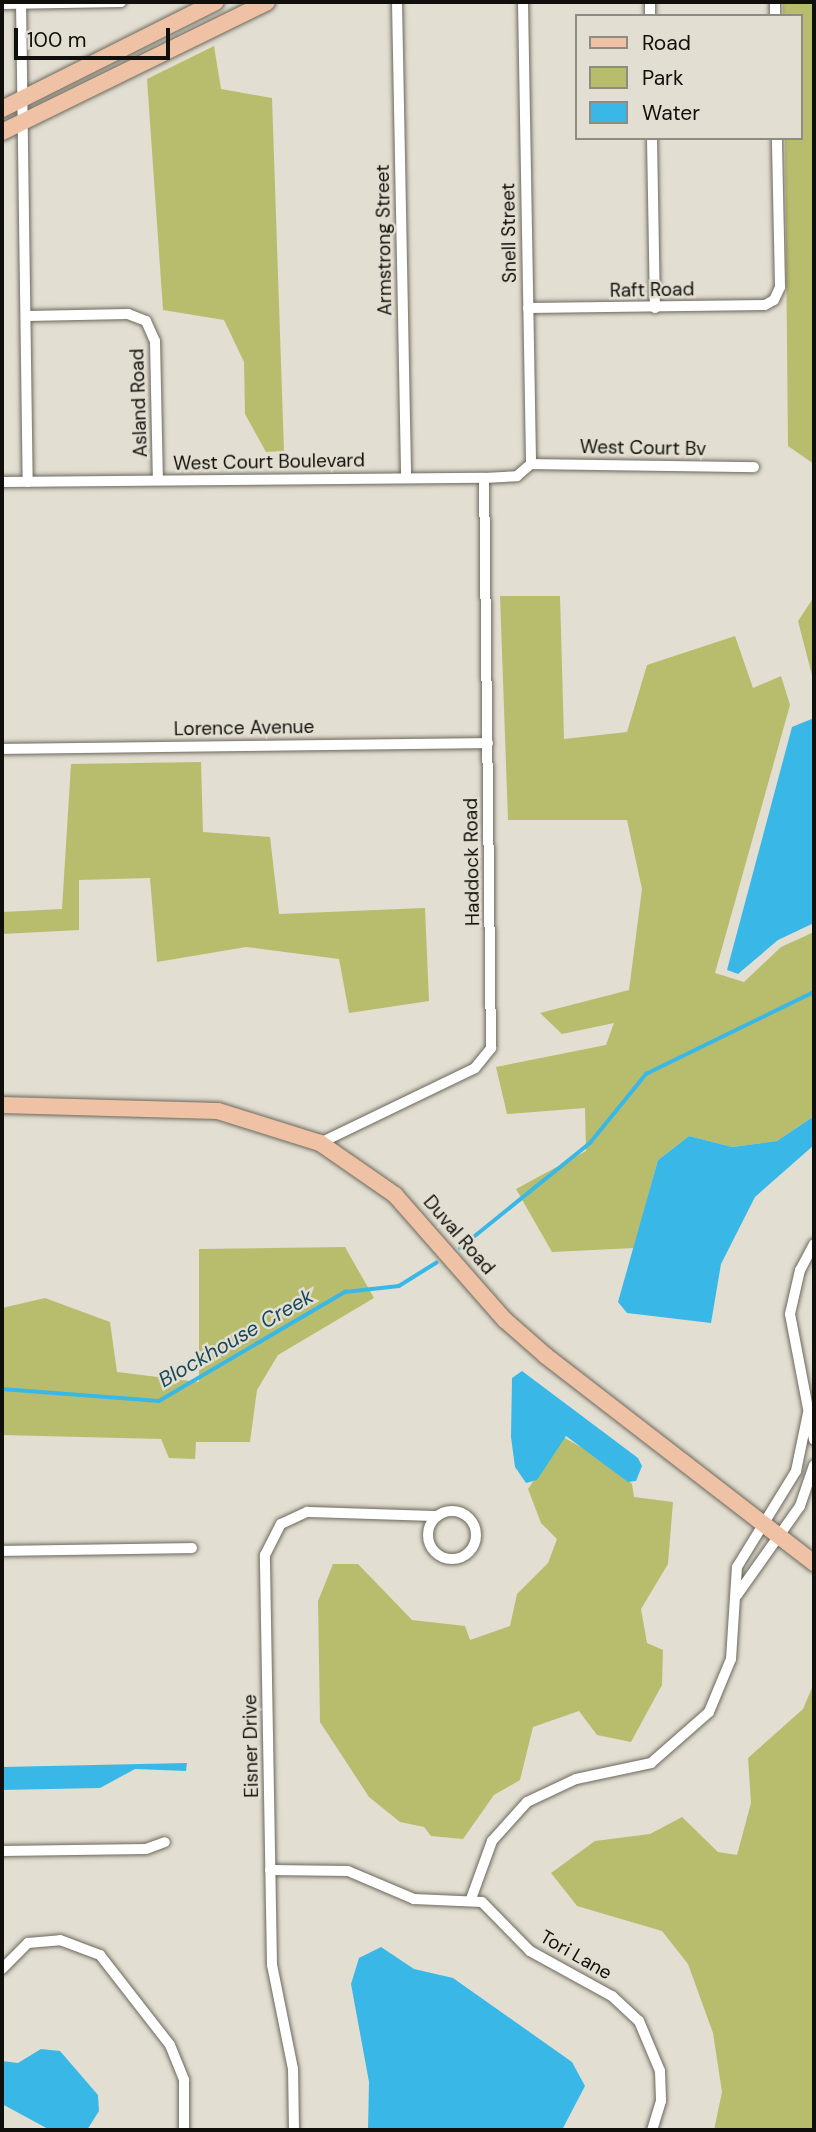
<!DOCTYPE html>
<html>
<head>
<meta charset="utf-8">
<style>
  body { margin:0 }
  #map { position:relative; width:816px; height:2132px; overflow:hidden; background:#e2ded1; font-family:"DM Sans",sans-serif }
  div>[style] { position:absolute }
  .green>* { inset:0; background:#b8bd6e }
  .water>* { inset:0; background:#39b8e7 }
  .stream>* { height:3.5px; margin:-1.75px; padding:0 1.75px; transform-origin:1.75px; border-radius:1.75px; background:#39b8e7 }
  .roads { filter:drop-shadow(0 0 2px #6c685c) drop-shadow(0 0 2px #6c685c) }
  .minor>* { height:10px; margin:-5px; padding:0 5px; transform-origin:5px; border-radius:5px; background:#fff }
  .minor>.ring { margin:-5px; padding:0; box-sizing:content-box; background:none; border:10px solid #fff; border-radius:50% }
  .primary>* { height:16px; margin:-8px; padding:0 8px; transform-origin:8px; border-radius:8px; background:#efc2a5 }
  span { translate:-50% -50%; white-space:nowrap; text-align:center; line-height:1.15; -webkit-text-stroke:5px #e2ded1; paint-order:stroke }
  .street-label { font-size:19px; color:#100f0b }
  .water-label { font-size:21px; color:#16495d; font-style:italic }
  .frame { position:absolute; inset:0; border:4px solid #100f0b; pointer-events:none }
  .legend { position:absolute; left:575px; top:14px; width:228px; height:126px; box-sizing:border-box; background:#e2ded1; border:2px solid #8e8b82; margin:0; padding:9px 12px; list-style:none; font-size:21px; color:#100f0b }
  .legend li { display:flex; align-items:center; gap:14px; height:35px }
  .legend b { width:35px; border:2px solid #8e8b82 }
  .scale { position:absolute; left:14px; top:28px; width:156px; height:32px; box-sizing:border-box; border:4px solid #100f0b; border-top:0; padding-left:9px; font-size:21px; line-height:24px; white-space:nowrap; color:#100f0b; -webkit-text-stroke:5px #e2ded1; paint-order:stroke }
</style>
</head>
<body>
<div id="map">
  <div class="green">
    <div style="clip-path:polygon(783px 2px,814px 2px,814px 464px,788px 446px,785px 138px,800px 138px,800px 16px,783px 16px)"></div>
    <div style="clip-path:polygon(214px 46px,221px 89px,272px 98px,284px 451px,266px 452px,245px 414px,244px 362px,224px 320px,163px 310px,147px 79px)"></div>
    <div style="clip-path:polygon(500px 596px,560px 596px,564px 739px,627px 732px,647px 665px,735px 636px,753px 688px,781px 676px,790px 705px,715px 973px,744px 982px,781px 947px,814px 932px,814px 1116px,777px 1141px,732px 1147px,689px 1136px,658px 1160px,634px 1248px,552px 1252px,516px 1189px,586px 1151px,585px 1108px,507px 1114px,496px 1067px,606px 1045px,614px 1023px,562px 1034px,540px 1013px,629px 990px,642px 889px,627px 820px,508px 820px)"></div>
    <div style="clip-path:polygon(814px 597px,814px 683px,798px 621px)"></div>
    <div style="clip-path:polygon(201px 762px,203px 832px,270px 837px,279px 914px,425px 908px,429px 1001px,349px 1013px,339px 959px,246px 947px,157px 962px,150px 878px,79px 880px,79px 930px,2px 934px,2px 912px,62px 909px,71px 764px)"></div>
    <div style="clip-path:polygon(345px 1247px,374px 1298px,278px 1355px,257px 1390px,250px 1442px,196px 1442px,195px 1459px,169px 1458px,161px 1439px,2px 1435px,2px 1308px,45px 1298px,110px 1322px,117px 1372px,199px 1382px,199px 1249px)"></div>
    <div style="clip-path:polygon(563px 1437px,609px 1463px,632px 1484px,634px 1497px,673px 1502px,668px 1564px,641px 1609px,647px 1643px,663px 1650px,662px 1685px,631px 1742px,597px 1735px,579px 1711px,533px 1727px,520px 1780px,494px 1795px,463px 1839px,431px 1836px,424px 1827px,400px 1822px,369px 1797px,320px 1722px,318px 1601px,333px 1564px,358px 1564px,412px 1620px,465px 1626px,470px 1640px,510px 1626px,517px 1594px,548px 1563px,557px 1539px,541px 1523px,528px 1489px)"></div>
    <div style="clip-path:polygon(814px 1683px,814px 2130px,714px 2130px,722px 2092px,713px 2033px,688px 1964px,662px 1931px,577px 1906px,551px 1873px,595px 1841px,650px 1834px,682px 1817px,718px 1852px,737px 1855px,751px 1803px,748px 1758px,803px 1709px)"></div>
  </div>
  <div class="water">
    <div style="clip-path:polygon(814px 718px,814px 923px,778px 940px,738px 974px,727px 970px,792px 727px)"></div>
    <div style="clip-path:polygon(814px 1116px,814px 1145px,755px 1197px,721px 1264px,711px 1323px,627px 1313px,618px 1302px,658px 1160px,689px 1136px,732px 1147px,777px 1141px)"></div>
    <div style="clip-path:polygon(522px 1371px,638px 1458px,642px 1466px,636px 1481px,628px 1482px,566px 1436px,537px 1480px,526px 1483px,515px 1467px,511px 1437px,512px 1378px)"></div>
    <div style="clip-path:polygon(187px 1763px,186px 1771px,135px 1769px,100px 1788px,2px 1790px,2px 1767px)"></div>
    <div style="clip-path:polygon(381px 1947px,414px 1969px,453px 1978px,572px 2062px,585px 2086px,562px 2130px,368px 2130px,369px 2082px,351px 1984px,359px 1958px)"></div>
    <div style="clip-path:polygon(41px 2049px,60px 2051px,98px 2095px,99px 2111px,87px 2130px,50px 2130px,2px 2104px,2px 2061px,18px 2063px)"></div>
  </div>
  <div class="stream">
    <div style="left:460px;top:1248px;width:167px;rotate:-38.9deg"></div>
    <div style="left:590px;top:1143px;width:89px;rotate:-50.9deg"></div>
    <div style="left:646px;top:1074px;width:187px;rotate:-26deg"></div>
    <div style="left:2px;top:1389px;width:157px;rotate:4.4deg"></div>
    <div style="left:159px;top:1401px;width:216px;rotate:-30.4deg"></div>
    <div style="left:345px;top:1292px;width:54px;rotate:-6.3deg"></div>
    <div style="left:399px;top:1286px;width:44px;rotate:-31.9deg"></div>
  </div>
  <div class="roads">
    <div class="minor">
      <div style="left:21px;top:2px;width:480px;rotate:89.2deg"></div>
      <div style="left:397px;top:2px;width:475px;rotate:88.9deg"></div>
      <div style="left:523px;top:2px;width:462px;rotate:89deg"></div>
      <div style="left:650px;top:2px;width:14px;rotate:90deg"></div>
      <div style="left:775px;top:2px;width:14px;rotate:90deg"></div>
      <div style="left:2px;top:4px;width:119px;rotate:-1deg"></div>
      <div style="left:652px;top:138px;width:170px;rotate:89deg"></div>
      <div style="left:528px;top:308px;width:237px;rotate:-0.7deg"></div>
      <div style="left:765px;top:305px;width:10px;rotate:-29deg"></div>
      <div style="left:774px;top:300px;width:14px;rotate:-65deg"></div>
      <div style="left:780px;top:287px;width:149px;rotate:-91.2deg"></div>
      <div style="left:27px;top:316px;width:101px;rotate:-1.1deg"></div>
      <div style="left:128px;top:314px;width:19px;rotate:21deg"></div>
      <div style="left:146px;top:321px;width:22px;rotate:66deg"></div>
      <div style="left:155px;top:341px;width:139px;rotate:88.8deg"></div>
      <div style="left:531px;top:464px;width:223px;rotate:0.8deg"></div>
      <div style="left:2px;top:482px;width:482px;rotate:-0.5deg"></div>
      <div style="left:484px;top:478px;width:33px;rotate:-3deg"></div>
      <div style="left:517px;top:476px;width:18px;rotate:-41deg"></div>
      <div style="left:2px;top:749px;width:486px;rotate:-0.7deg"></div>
      <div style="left:320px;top:1143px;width:172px;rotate:-25.8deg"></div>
      <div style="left:475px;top:1068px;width:26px;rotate:-51deg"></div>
      <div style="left:491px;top:1048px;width:570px;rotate:-90.7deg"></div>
      <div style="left:814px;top:1244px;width:30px;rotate:118deg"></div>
      <div style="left:800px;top:1270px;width:45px;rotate:102.8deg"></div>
      <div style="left:790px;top:1314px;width:128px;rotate:79.2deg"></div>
      <div class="ring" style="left:428px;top:1511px;width:38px;height:38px"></div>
      <div style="left:2px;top:1551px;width:190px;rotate:-0.9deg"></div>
      <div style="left:737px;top:1595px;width:109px;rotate:-54.7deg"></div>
      <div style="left:800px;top:1506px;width:43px;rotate:-71.1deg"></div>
      <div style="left:2px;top:1851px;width:144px;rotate:-0.8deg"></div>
      <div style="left:146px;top:1849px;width:20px;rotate:-20deg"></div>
      <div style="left:270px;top:1870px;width:78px;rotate:0.7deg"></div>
      <div style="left:348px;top:1871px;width:72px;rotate:23deg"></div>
      <div style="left:414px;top:1899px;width:68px;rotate:2.5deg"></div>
      <div style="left:482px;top:1902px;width:69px;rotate:45.6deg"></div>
      <div style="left:530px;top:1951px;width:94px;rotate:28.8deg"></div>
      <div style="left:612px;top:1996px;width:37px;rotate:43deg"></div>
      <div style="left:639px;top:2021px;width:54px;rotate:67.2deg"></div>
      <div style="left:660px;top:2071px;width:30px;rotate:88deg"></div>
      <div style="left:661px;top:2101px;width:30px;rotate:107deg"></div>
      <div style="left:471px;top:1899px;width:62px;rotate:-70.1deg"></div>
      <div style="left:492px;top:1841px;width:52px;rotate:-48.1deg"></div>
      <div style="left:527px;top:1802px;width:54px;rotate:-25.1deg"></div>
      <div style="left:576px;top:1779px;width:77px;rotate:-12deg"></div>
      <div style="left:651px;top:1763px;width:77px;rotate:-41.3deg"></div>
      <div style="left:709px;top:1712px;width:57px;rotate:-67.5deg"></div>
      <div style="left:731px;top:1659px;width:92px;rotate:-86.3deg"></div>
      <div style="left:737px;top:1567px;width:113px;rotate:-58.4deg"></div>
      <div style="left:796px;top:1471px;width:59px;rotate:-78.3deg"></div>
      <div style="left:2px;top:1969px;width:37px;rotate:-45deg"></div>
      <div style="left:28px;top:1943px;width:32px;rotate:-5deg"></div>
      <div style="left:60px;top:1940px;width:43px;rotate:20.6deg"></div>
      <div style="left:100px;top:1955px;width:114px;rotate:52.1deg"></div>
      <div style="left:170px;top:2045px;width:38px;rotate:68deg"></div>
      <div style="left:184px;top:2080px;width:50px;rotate:90deg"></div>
      <div style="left:294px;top:2130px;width:61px;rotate:-90.9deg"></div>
      <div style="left:293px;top:2069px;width:106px;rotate:-101.4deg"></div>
      <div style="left:272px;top:1965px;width:410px;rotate:-91deg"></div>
      <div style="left:265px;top:1555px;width:35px;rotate:-63deg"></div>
      <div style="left:281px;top:1524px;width:29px;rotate:-25deg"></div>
      <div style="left:307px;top:1512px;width:130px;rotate:1.8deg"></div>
    </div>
    <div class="primary">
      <div style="left:2px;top:109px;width:239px;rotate:-26.6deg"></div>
      <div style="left:2px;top:132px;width:295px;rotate:-26.1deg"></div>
      <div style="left:2px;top:1105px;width:216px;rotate:1.6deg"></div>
      <div style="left:218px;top:1111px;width:107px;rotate:17.4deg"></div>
      <div style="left:320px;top:1143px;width:91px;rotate:34.7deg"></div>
      <div style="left:395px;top:1195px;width:167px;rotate:48.7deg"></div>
      <div style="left:505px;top:1320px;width:55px;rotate:41.3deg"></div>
      <div style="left:546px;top:1356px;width:339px;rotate:37.7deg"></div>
    </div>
  </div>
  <div class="street-label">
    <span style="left:509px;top:233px;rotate:-91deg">Snell Street</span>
    <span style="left:384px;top:240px;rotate:-91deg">Armstrong Street</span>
    <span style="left:652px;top:290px;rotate:-1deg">Raft Road</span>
    <span style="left:139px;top:403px;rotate:-92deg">Asland Road</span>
    <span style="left:643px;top:448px;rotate:1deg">West Court Bv</span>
    <span style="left:269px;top:462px;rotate:-1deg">West Court Boulevard</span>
    <span style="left:244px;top:728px;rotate:-1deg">Lorence Avenue</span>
    <span style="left:472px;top:862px;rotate:-91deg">Haddock Road</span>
    <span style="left:459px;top:1235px;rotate:49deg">Duval Road</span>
    <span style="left:251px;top:1746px;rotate:-91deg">Eisner Drive</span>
    <span style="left:576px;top:1955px;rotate:30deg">Tori Lane</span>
  </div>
  <div class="water-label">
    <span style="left:236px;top:1338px;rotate:-30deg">Blockhouse Creek</span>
  </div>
  <div class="frame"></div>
  <ul class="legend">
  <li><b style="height:9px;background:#efc2a5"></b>Road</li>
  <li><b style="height:19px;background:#b8bd6e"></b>Park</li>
  <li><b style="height:19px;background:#39b8e7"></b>Water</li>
  </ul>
  <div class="scale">100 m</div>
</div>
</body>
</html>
